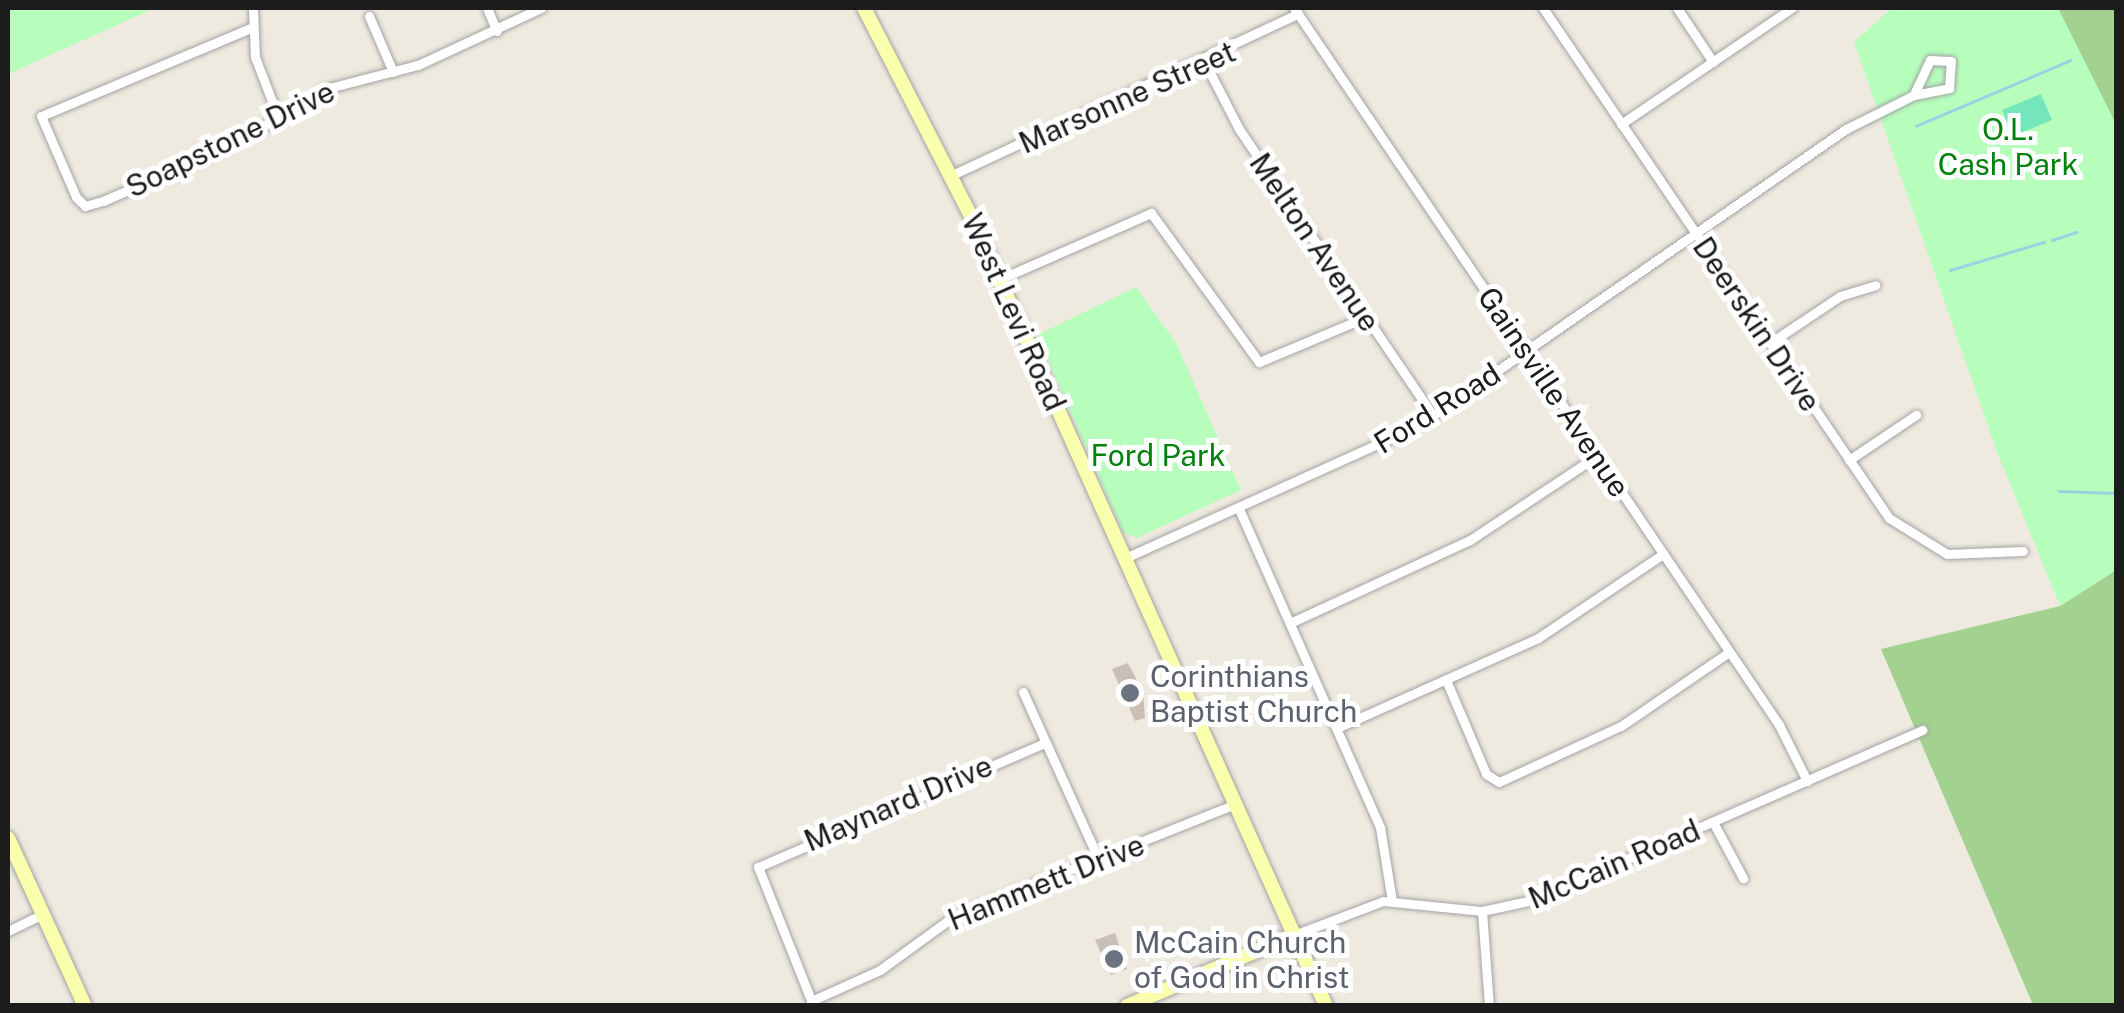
<!DOCTYPE html>
<html>
<head>
<meta charset="utf-8">
<style>
  body { margin:0 }
  #map { position:relative; width:2124px; height:1013px; overflow:hidden; background:#eeeae0; font-family:"Public Sans",sans-serif }
  div>[style] { position:absolute }
  .forest>* { inset:0; background:#a3d290 }
  .park>* { inset:0; background:#b7febd }
  .pitch>* { inset:0; background:#75e6bb }
  .stream>* { height:2.5px; margin:-1.25px; padding:0 1.25px; transform-origin:1.25px; border-radius:1.25px; background:#9bd1e1 }
  .building>* { inset:0; background:#cabfb6 }
  .roads { filter:drop-shadow(0 0 2px #a3a3a3) drop-shadow(0 0 2px #a3a3a3) }
  .street>* { height:9px; margin:-4.5px; padding:0 4.5px; transform-origin:4.5px; border-radius:4.5px; background:#fff }
  .secondary>* { height:14px; margin:-7px; padding:0 7px; transform-origin:7px; border-radius:7px; background:#faffad }
  .dots>* { width:28px; height:28px; translate:-50% -50%; box-sizing:border-box; border:5px solid #fff; border-radius:50% }
  span { translate:-50% -50%; white-space:nowrap; text-align:center; line-height:1.15; -webkit-text-stroke:10px #fff; paint-order:stroke }
  .street-label { font-size:30px; color:#1c1c1c }
  .park-label { font-size:30px; color:#01820d }
  .worship-label { font-size:30px; color:#5b616d }
  .left { translate:0 -50%; text-align:left }
  .frame { position:absolute; inset:0; border:10px solid #1c1c1c; pointer-events:none }
</style>
</head>
<body>
<div id="map">
  <div class="forest">
    <div style="clip-path:polygon(2049px 8px,2116px 8px,2116px 163px)"></div>
    <div style="clip-path:polygon(2116px 570px,2116px 1005px,2033px 1005px,1881px 649px,2060px 606px)"></div>
  </div>
  <div class="park">
    <div style="clip-path:polygon(8px 8px,155px 8px,8px 74px)"></div>
    <div style="clip-path:polygon(1892px 8px,2058px 8px,2116px 124px,2116px 570px,2060px 606px,1997px 452px,1854px 42px)"></div>
    <div style="clip-path:polygon(1136px 287px,1176px 343px,1241px 490px,1137px 538px,1123px 532px,1037px 335px)"></div>
  </div>
  <div class="pitch">
    <div style="clip-path:polygon(2041px 94px,2052px 120px,2013px 136px,2002px 110px)"></div>
  </div>
  <div class="stream">
    <div style="left:1916px;top:126px;width:168px;rotate:-23.1deg"></div>
    <div style="left:2052px;top:240px;width:26px;rotate:-18deg"></div>
    <div style="left:1950px;top:270px;width:98px;rotate:-16.6deg"></div>
    <div style="left:2059px;top:491px;width:57px;rotate:2deg"></div>
  </div>
  <div class="building">
    <div style="clip-path:polygon(1128px 663px,1143px 692px,1145px 718px,1135px 721px,1112px 669px)"></div>
    <div style="clip-path:polygon(1115px 933px,1127px 969px,1111px 975px,1095px 940px)"></div>
  </div>
  <div class="roads">
    <div class="street">
      <div style="left:253px;top:8px;width:49px;rotate:87.7deg"></div>
      <div style="left:255px;top:57px;width:64px;rotate:69deg"></div>
      <div style="left:487px;top:8px;width:25px;rotate:67deg"></div>
      <div style="left:1294px;top:8px;width:866px;rotate:55.92deg"></div>
      <div style="left:1779px;top:725px;width:63px;rotate:63.4deg"></div>
      <div style="left:1543px;top:8px;width:616px;rotate:55.85deg"></div>
      <div style="left:1889px;top:518px;width:68px;rotate:31.8deg"></div>
      <div style="left:1947px;top:554px;width:76px;rotate:-2.3deg"></div>
      <div style="left:1677px;top:8px;width:65px;rotate:56.3deg"></div>
      <div style="left:369px;top:16px;width:61px;rotate:66.8deg"></div>
      <div style="left:253px;top:27px;width:230px;rotate:157.2deg"></div>
      <div style="left:41px;top:116px;width:88px;rotate:66.6deg"></div>
      <div style="left:76px;top:197px;width:13px;rotate:45deg"></div>
      <div style="left:85px;top:206px;width:19px;rotate:-16deg"></div>
      <div style="left:103px;top:201px;width:138px;rotate:-23.4deg"></div>
      <div style="left:230px;top:146px;width:111px;rotate:-31deg"></div>
      <div style="left:325px;top:89px;width:96px;rotate:-14.5deg"></div>
      <div style="left:418px;top:65px;width:136px;rotate:-24.9deg"></div>
      <div style="left:1205px;top:63px;width:74px;rotate:62.7deg"></div>
      <div style="left:1239px;top:129px;width:346px;rotate:55.9deg"></div>
      <div style="left:1621px;top:124px;width:207px;rotate:-34.2deg"></div>
      <div style="left:952px;top:175px;width:382px;rotate:-25deg"></div>
      <div style="left:1000px;top:279px;width:165px;rotate:-23.6deg"></div>
      <div style="left:1151px;top:213px;width:184px;rotate:54.1deg"></div>
      <div style="left:1259px;top:362px;width:116px;rotate:-22.8deg"></div>
      <div style="left:1770px;top:343px;width:84px;rotate:-33.9deg"></div>
      <div style="left:1840px;top:296px;width:37px;rotate:-17deg"></div>
      <div style="left:1849px;top:460px;width:81px;rotate:-33.9deg"></div>
      <div style="left:1239px;top:509px;width:348px;rotate:66.1deg"></div>
      <div style="left:1380px;top:827px;width:75px;rotate:80.8deg"></div>
      <div style="left:1125px;top:558px;width:323px;rotate:-24.3deg"></div>
      <div style="left:1419px;top:425px;width:520px;rotate:-34.73deg"></div>
      <div style="left:1846px;top:129px;width:76px;rotate:-26.6deg"></div>
      <div style="left:1914px;top:95px;width:36px;rotate:-11deg"></div>
      <div style="left:1949px;top:88px;width:27px;rotate:-86deg"></div>
      <div style="left:1951px;top:61px;width:21px;rotate:-177deg"></div>
      <div style="left:1930px;top:60px;width:38px;rotate:115deg"></div>
      <div style="left:1290px;top:623px;width:198px;rotate:-24.8deg"></div>
      <div style="left:1470px;top:540px;width:152px;rotate:-33.5deg"></div>
      <div style="left:1446px;top:680px;width:102px;rotate:66.9deg"></div>
      <div style="left:1486px;top:774px;width:15px;rotate:32deg"></div>
      <div style="left:1499px;top:782px;width:134px;rotate:-24.7deg"></div>
      <div style="left:1621px;top:726px;width:131px;rotate:-34.4deg"></div>
      <div style="left:1023px;top:692px;width:180px;rotate:65.7deg"></div>
      <div style="left:1337px;top:728px;width:220px;rotate:-24.1deg"></div>
      <div style="left:1538px;top:638px;width:151px;rotate:-33.9deg"></div>
      <div style="left:1713px;top:822px;width:64px;rotate:61.8deg"></div>
      <div style="left:1482px;top:911px;width:95px;rotate:85.8deg"></div>
      <div style="left:8px;top:931px;width:39px;rotate:-26deg"></div>
      <div style="left:1294px;top:935px;width:95px;rotate:-20.9deg"></div>
      <div style="left:1383px;top:901px;width:100px;rotate:5.8deg"></div>
      <div style="left:1482px;top:911px;width:52px;rotate:-12.2deg"></div>
      <div style="left:1533px;top:900px;width:425px;rotate:-23.6deg"></div>
      <div style="left:811px;top:1001px;width:76px;rotate:-24.2deg"></div>
      <div style="left:880px;top:970px;width:92px;rotate:-36.1deg"></div>
      <div style="left:954px;top:916px;width:302px;rotate:-21.7deg"></div>
      <div style="left:813px;top:1005px;width:149px;rotate:-111.7deg"></div>
      <div style="left:758px;top:867px;width:313px;rotate:-23.4deg"></div>
    </div>
    <div class="secondary">
      <div style="left:864px;top:8px;width:234px;rotate:62.8deg"></div>
      <div style="left:971px;top:216px;width:866px;rotate:65.8deg"></div>
      <div style="left:8px;top:838px;width:185px;rotate:65.4deg"></div>
      <div style="left:1127px;top:1006px;width:181px;rotate:-23deg"></div>
    </div>
  </div>
  <div class="dots">
    <div style="left:1130px;top:693px;background:#6b7280"></div>
    <div style="left:1114px;top:959px;background:#6b7280"></div>
  </div>
  <div class="street-label">
    <span style="left:1127px;top:97px;rotate:-24deg">Marsonne Street</span>
    <span style="left:230px;top:139px;rotate:-26deg">Soapstone Drive</span>
    <span style="left:1315px;top:242px;rotate:56deg">Melton Avenue</span>
    <span style="left:1014px;top:312px;rotate:66deg">West Levi Road</span>
    <span style="left:1757px;top:324px;rotate:56deg">Deerskin Drive</span>
    <span style="left:1554px;top:392px;rotate:56deg">Gainsville Avenue</span>
    <span style="left:1437px;top:408px;rotate:-32deg">Ford Road</span>
    <span style="left:898px;top:803px;rotate:-23deg">Maynard Drive</span>
    <span style="left:1614px;top:864px;rotate:-23deg">McCain Road</span>
    <span style="left:1046px;top:882px;rotate:-22deg">Hammett Drive</span>
  </div>
  <div class="park-label">
    <span style="left:2008px;top:146px">O.L.<br>Cash Park</span>
    <span style="left:1158px;top:455px">Ford Park</span>
  </div>
  <div class="worship-label">
    <span class="left" style="left:1150px;top:693px">Corinthians<br>Baptist Church</span>
    <span class="left" style="left:1134px;top:959px">McCain Church<br>of God in Christ</span>
  </div>
  <div class="frame"></div>
</div>
</body>
</html>
